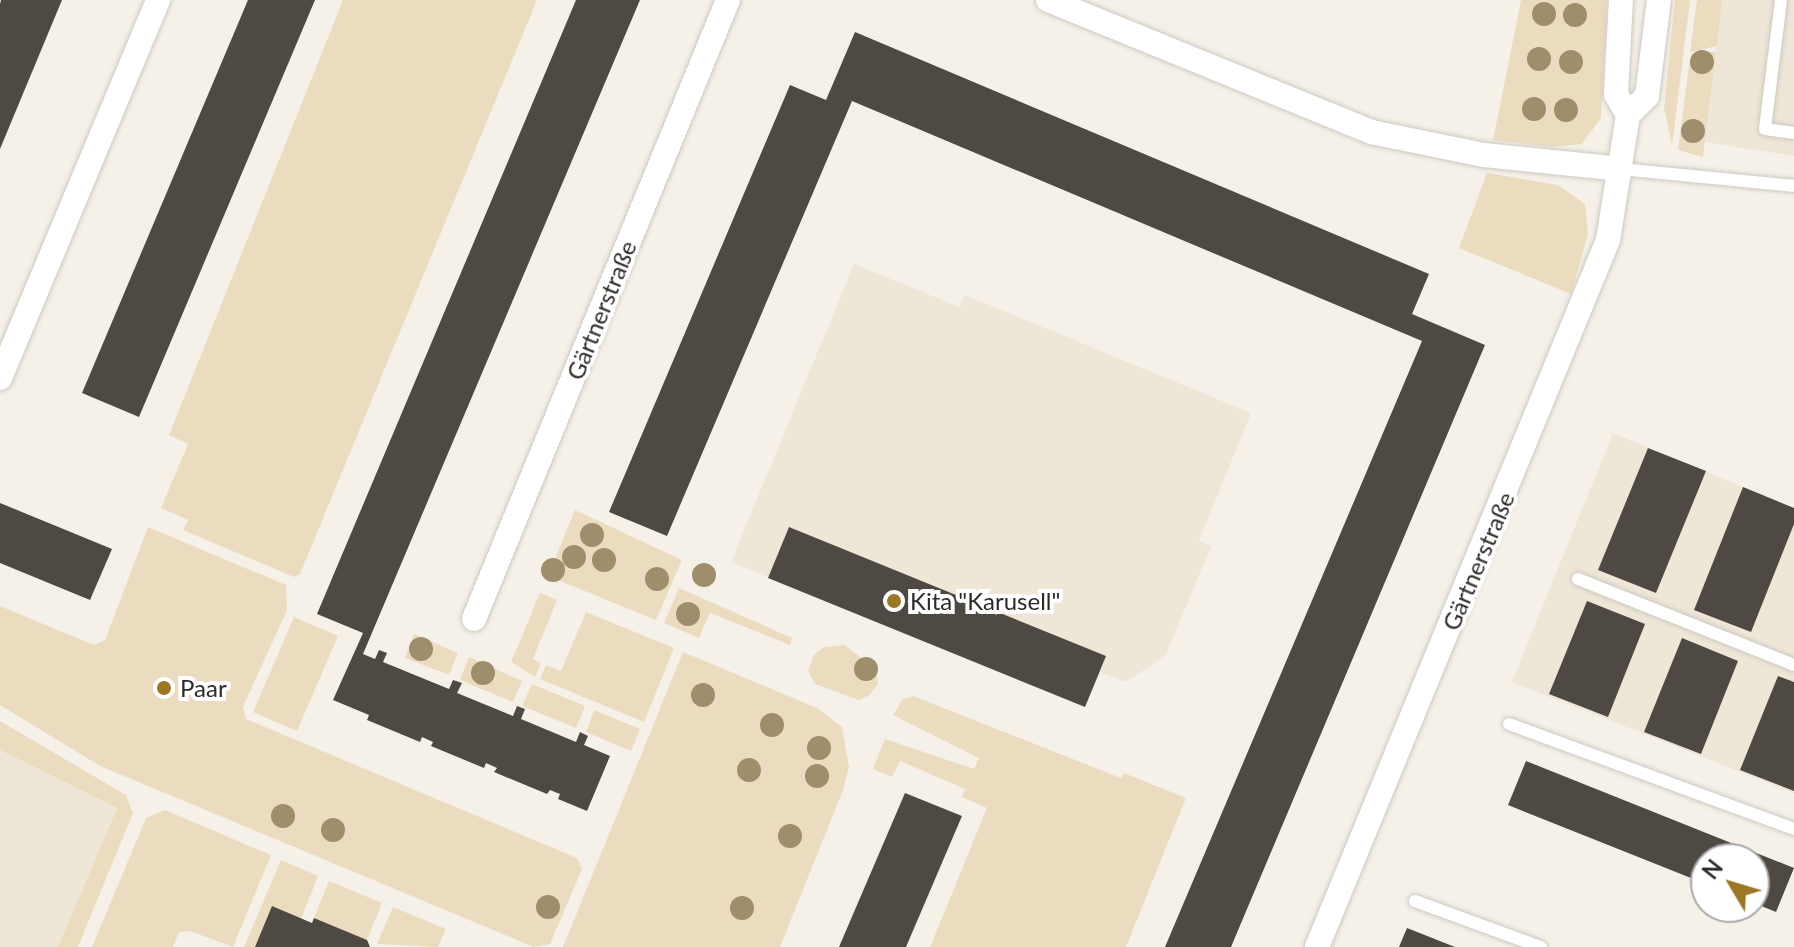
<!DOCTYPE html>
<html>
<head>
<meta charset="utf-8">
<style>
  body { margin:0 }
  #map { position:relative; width:1794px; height:947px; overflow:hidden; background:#f5f1e9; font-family:Lato,sans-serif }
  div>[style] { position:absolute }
  .built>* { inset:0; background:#eee6d7 }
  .green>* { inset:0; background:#ebdcc0 }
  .building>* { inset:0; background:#4e4a43 }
  .roads { filter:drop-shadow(0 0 2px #cdc9c1) drop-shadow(0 0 2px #cdc9c1) }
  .service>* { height:12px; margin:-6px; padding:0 6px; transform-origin:6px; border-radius:6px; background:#fff }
  .minor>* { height:24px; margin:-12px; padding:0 12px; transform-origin:12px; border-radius:12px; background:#fff }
  .trees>* { width:24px; height:24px; margin:-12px; border-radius:50%; background:#9e8e6c }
  .dots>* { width:22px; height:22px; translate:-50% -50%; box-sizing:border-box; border:4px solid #fff; border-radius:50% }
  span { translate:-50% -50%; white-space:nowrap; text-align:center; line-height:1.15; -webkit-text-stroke:8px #fff; paint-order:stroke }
  .street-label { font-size:24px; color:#2d2b28 }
  .poi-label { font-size:24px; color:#2d2b28 }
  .left { translate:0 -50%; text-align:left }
  .north { position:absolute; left:1690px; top:843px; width:80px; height:80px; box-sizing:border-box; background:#fff; border:2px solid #abaaa9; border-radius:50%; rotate:308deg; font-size:22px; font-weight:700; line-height:32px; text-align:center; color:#2d2b28 }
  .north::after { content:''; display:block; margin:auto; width:28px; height:36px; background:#9d7724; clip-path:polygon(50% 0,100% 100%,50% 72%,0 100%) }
</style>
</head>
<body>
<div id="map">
  <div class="built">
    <div style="clip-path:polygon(1722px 0,1794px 0,1794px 156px,1705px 142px)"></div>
    <div style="clip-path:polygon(854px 264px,959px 307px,965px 295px,1251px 413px,1199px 541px,1211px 546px,1166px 655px,1126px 682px,1100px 672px,1085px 707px,731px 562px)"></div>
    <div style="clip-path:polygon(1613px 433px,1794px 508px,1794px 793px,1512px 682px)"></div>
    <div style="clip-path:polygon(0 750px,117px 808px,58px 947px,0 947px)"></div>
  </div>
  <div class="green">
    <div style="clip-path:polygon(343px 0,537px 0,300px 574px,294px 577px,183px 530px,188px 520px,161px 508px,188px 444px,169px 435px)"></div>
    <div style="clip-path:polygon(1521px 0,1607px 0,1601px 118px,1582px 144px,1551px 147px,1493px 140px)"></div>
    <div style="clip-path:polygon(1675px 0,1690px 0,1672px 146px,1664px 108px)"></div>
    <div style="clip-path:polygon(1697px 0,1722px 0,1717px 46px,1690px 52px)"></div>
    <div style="clip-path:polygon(1698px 52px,1716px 52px,1703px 157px,1678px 150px,1690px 59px)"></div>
    <div style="clip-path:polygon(1487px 173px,1558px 185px,1585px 204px,1588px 234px,1571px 294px,1459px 248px)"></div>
    <div style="clip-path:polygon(575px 510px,682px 560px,656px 620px,548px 576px)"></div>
    <div style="clip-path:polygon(148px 527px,286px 585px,287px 610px,243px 707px,246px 719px,577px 858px,582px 869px,550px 944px,534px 947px,100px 766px,0 705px,0 606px,94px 645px,105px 640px)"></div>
    <div style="clip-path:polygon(679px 588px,792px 638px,790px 645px,710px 613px,699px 638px,664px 623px)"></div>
    <div style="clip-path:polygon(540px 593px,557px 600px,533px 659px,541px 663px,535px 677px,511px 662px)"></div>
    <div style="clip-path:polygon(586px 612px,674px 648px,644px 722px,540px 679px,546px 665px,561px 671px)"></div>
    <div style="clip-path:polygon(294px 617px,338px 636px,297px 731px,253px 712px)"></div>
    <div style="clip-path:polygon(414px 634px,458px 653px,449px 675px,405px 658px)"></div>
    <div style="clip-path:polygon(845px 645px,876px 670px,878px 683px,870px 695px,859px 700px,815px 684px,808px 671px,814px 655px,824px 647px)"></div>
    <div style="clip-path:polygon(683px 652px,817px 708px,842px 727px,849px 767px,843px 790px,780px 947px,563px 947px)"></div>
    <div style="clip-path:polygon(469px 657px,522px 681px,513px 702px,460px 680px)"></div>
    <div style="clip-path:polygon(532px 684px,585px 706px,576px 728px,522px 706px)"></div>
    <div style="clip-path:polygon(913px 696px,1121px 778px,1124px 773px,1186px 798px,1126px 947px,930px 947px,987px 808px,962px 797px,965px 789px,900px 761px,892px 777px,873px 769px,885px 739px,974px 769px,979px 758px,893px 715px,903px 699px)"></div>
    <div style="clip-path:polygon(594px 710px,640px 729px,631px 751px,586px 732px)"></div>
    <div style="clip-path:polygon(0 721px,126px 795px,133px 813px,78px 947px,58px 947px,117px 808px,0 750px)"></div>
    <div style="clip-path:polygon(165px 810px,271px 855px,233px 947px,190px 931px,179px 932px,173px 947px,92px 947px,146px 818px)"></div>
    <div style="clip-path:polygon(281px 860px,318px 876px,301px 919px,272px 907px,255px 947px,244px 947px)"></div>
    <div style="clip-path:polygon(329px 881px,382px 903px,367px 940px,314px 918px)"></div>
    <div style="clip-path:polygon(393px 907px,446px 929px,438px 947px,377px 944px)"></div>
  </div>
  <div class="building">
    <div style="clip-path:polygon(1px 0,62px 0,0 149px,0 4px)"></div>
    <div style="clip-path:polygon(248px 0,315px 0,139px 417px,82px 393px)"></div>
    <div style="clip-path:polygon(576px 0,640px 0,363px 654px,375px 659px,379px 650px,387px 653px,383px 662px,449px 689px,453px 680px,462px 683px,457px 693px,513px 716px,517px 706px,525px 709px,521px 719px,576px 742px,580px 732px,588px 736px,584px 745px,610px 756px,587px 811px,558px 799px,560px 794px,550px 790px,547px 794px,494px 772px,497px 768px,486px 763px,484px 768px,431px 746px,433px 742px,422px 737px,420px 742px,367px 720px,369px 715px,333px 700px,363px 633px,317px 614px)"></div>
    <div style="clip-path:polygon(855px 32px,1429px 274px,1412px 314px,1485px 345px,1231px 947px,1165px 947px,1422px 341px,852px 101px,667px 536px,609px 512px,790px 85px,826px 100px)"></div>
    <div style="clip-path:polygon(1648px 448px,1706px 471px,1656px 593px,1598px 570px)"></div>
    <div style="clip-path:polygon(1743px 487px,1794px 508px,1794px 524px,1751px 632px,1694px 610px)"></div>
    <div style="clip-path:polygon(0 503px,112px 549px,90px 600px,0 563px)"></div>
    <div style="clip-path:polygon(789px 527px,1106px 656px,1085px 707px,768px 578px)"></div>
    <div style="clip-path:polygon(1587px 601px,1645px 624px,1608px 717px,1549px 694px)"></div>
    <div style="clip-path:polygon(1682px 638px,1738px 661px,1701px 754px,1644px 732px)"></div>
    <div style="clip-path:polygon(1778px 676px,1794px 682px,1794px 791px,1740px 770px)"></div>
    <div style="clip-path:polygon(1526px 761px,1794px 868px,1776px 912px,1754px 903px,1754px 859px,1706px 859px,1706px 884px,1508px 805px)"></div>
    <div style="clip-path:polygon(905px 793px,962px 816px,906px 947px,839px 947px)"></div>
    <div style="clip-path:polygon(272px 906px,312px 923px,314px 918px,367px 940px,370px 947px,255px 947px)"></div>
    <div style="clip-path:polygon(1407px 928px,1455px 947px,1399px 947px)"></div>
  </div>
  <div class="roads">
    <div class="service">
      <div style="left:1781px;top:0;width:130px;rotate:97.1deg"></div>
      <div style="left:1765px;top:129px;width:29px;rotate:8deg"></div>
      <div style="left:1621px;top:169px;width:174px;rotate:5.6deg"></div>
      <div style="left:1578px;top:579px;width:232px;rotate:21.7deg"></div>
      <div style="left:1509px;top:724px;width:304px;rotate:20.2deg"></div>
      <div style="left:1415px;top:901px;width:134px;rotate:20.1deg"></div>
    </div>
    <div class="minor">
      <div style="left:1048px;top:0;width:349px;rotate:22.2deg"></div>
      <div style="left:1371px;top:132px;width:115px;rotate:11.5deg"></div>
      <div style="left:1484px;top:155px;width:138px;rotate:5.8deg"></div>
      <div style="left:1628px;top:115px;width:27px;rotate:-45deg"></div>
      <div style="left:1647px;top:96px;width:97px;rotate:-82.9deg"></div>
      <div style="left:0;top:378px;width:410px;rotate:-67.3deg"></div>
      <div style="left:474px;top:619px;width:669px;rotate:-67.69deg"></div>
      <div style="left:1317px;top:947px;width:765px;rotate:-67.63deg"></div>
      <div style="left:1608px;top:240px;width:127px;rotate:-80.9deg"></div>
      <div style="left:1628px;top:115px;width:24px;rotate:-120deg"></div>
      <div style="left:1616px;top:94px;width:94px;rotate:-87deg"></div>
    </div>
  </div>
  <div class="trees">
    <div style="left:1544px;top:14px"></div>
    <div style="left:1575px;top:15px"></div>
    <div style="left:1539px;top:59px"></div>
    <div style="left:1571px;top:62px"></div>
    <div style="left:1702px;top:62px"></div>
    <div style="left:1534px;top:109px"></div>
    <div style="left:1566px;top:110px"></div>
    <div style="left:1693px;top:131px"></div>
    <div style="left:592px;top:535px"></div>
    <div style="left:574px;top:557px"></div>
    <div style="left:604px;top:560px"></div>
    <div style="left:553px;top:570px"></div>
    <div style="left:704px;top:575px"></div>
    <div style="left:657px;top:579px"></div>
    <div style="left:688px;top:614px"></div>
    <div style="left:421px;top:649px"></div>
    <div style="left:866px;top:669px"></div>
    <div style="left:483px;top:673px"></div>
    <div style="left:703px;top:695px"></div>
    <div style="left:772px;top:725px"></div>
    <div style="left:819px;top:748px"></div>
    <div style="left:749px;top:770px"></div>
    <div style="left:817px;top:776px"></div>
    <div style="left:283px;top:816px"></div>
    <div style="left:333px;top:830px"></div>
    <div style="left:790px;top:836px"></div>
    <div style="left:548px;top:907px"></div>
    <div style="left:742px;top:908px"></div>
  </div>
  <div class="dots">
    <div style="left:894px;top:601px;background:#9d7724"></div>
    <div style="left:164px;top:688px;background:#9d7724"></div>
  </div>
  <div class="street-label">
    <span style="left:601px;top:310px;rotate:-68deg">Gärtnerstraße</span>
    <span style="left:1478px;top:561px;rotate:-67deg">Gärtnerstraße</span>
  </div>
  <div class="poi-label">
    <span class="left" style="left:910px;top:601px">Kita "Karusell"</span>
    <span class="left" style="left:180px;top:688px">Paar</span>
  </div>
  <div class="north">N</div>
</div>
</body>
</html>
